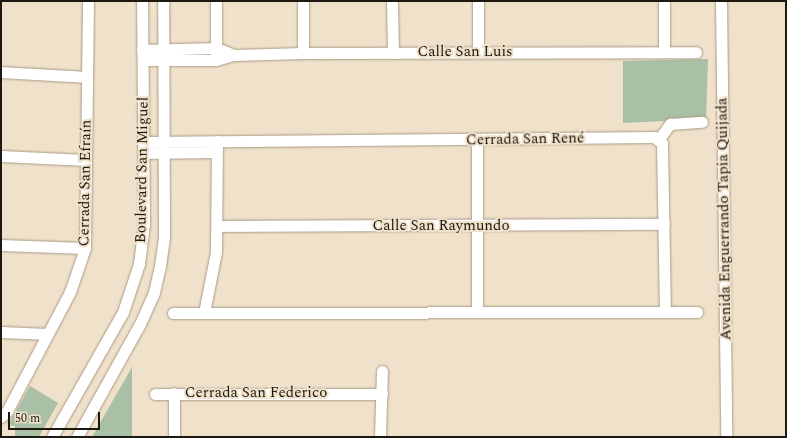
<!DOCTYPE html>
<html>
<head>
<meta charset="utf-8">
<style>
  body { margin:0 }
  #map { position:relative; width:787px; height:438px; overflow:hidden; background:#f0e1ca; font-family:Spectral,serif }
  div>[style] { position:absolute }
  .green>* { inset:0; background:#a9bfa6 }
  .roads { filter:drop-shadow(0 0 1px #a89a85) drop-shadow(0 0 1px #a89a85) }
  .street>* { height:11px; margin:-5.5px; padding:0 5.5px; transform-origin:5.5px; border-radius:5.5px; background:#fff }
  span { translate:-50% -50%; white-space:nowrap; text-align:center; line-height:1.15; -webkit-text-stroke:4px #f0e1ca; paint-order:stroke }
  .street-label { font-size:15px; color:#1e1910 }
  .frame { position:absolute; inset:0; border:2px solid #1e1910; pointer-events:none }
  .scale { position:absolute; left:8px; top:412px; width:92px; height:18px; box-sizing:border-box; border:2px solid #1e1910; border-top:0; padding-left:5px; font-size:12px; line-height:14px; white-space:nowrap; color:#1e1910; -webkit-text-stroke:3px #f0e1ca; paint-order:stroke }
</style>
</head>
<body>
<div id="map">
  <div class="green">
    <div style="clip-path:polygon(708px 59px,706px 119px,623px 123px,623px 61px)"></div>
    <div style="clip-path:polygon(132px 367px,132px 437px,92px 437px)"></div>
    <div style="clip-path:polygon(30px 386px,58px 403px,39px 437px,15px 437px,15px 426px,8px 425px)"></div>
  </div>
  <div class="roads">
    <div class="street">
      <div style="left:392px;top:1px;width:52px;rotate:88.9deg"></div>
      <div style="left:664px;top:1px;width:51px;rotate:90deg"></div>
      <div style="left:721px;top:1px;width:436px;rotate:89.3deg"></div>
      <div style="left:142px;top:50px;width:74px;rotate:-1.5deg"></div>
      <div style="left:216px;top:48px;width:19px;rotate:21deg"></div>
      <div style="left:478px;top:52px;width:51px;rotate:-90deg"></div>
      <div style="left:303px;top:53px;width:52px;rotate:-90deg"></div>
      <div style="left:216px;top:54px;width:53px;rotate:-90deg"></div>
      <div style="left:143px;top:60px;width:73px"></div>
      <div style="left:216px;top:60px;width:19px;rotate:-16deg"></div>
      <div style="left:234px;top:55px;width:69px;rotate:-1.7deg"></div>
      <div style="left:303px;top:53px;width:393px;rotate:-0.1deg"></div>
      <div style="left:1px;top:72px;width:86px;rotate:3.3deg"></div>
      <div style="left:659px;top:139px;width:19px;rotate:-54deg"></div>
      <div style="left:670px;top:124px;width:32px;rotate:-4deg"></div>
      <div style="left:143px;top:142px;width:511px;rotate:-0.56deg"></div>
      <div style="left:654px;top:137px;width:10px;rotate:37deg"></div>
      <div style="left:662px;top:143px;width:168px;rotate:89deg"></div>
      <div style="left:143px;top:153px;width:74px;rotate:-0.8deg"></div>
      <div style="left:1px;top:156px;width:85px;rotate:2.7deg"></div>
      <div style="left:217px;top:226px;width:447px;rotate:-0.3deg"></div>
      <div style="left:1px;top:245px;width:84px;rotate:2deg"></div>
      <div style="left:477px;top:312px;width:172px;rotate:-90deg"></div>
      <div style="left:173px;top:313px;width:524px;rotate:-0.11deg"></div>
      <div style="left:204px;top:313px;width:62px;rotate:-78.9deg"></div>
      <div style="left:216px;top:252px;width:111px;rotate:-89.5deg"></div>
      <div style="left:1px;top:332px;width:46px;rotate:2.5deg"></div>
      <div style="left:155px;top:394px;width:227px"></div>
      <div style="left:1px;top:417px;width:8px;rotate:-45deg"></div>
      <div style="left:7px;top:411px;width:135px;rotate:-62.1deg"></div>
      <div style="left:70px;top:292px;width:46px;rotate:-71.2deg"></div>
      <div style="left:85px;top:248px;width:247px;rotate:-89.3deg"></div>
      <div style="left:52px;top:437px;width:144px;rotate:-60.4deg"></div>
      <div style="left:123px;top:312px;width:51px;rotate:-71.6deg"></div>
      <div style="left:139px;top:264px;width:40px;rotate:-82.9deg"></div>
      <div style="left:144px;top:224px;width:223px;rotate:-90.5deg"></div>
      <div style="left:77px;top:437px;width:129px;rotate:-60.9deg"></div>
      <div style="left:140px;top:324px;width:35px;rotate:-66deg"></div>
      <div style="left:154px;top:292px;width:27px;rotate:-77deg"></div>
      <div style="left:160px;top:266px;width:29px;rotate:-82deg"></div>
      <div style="left:164px;top:237px;width:236px;rotate:-90.2deg"></div>
      <div style="left:174px;top:437px;width:44px;rotate:-90deg"></div>
      <div style="left:380px;top:437px;width:66px;rotate:-88.3deg"></div>
    </div>
  </div>
  <div class="street-label">
    <span style="left:465px;top:52px">Calle San Luis</span>
    <span style="left:525px;top:139px;rotate:-1deg">Cerrada San René</span>
    <span style="left:142px;top:170px;rotate:-89deg">Boulevard San Miguel</span>
    <span style="left:85px;top:183px;rotate:-89deg">Cerrada San Efraín</span>
    <span style="left:724px;top:219px;rotate:-91deg">Avenida Enguerrando Tapia Quijada</span>
    <span style="left:441px;top:226px">Calle San Raymundo</span>
    <span style="left:256px;top:393px">Cerrada San Federico</span>
  </div>
  <div class="frame"></div>
  <div class="scale">50 m</div>
</div>
</body>
</html>
